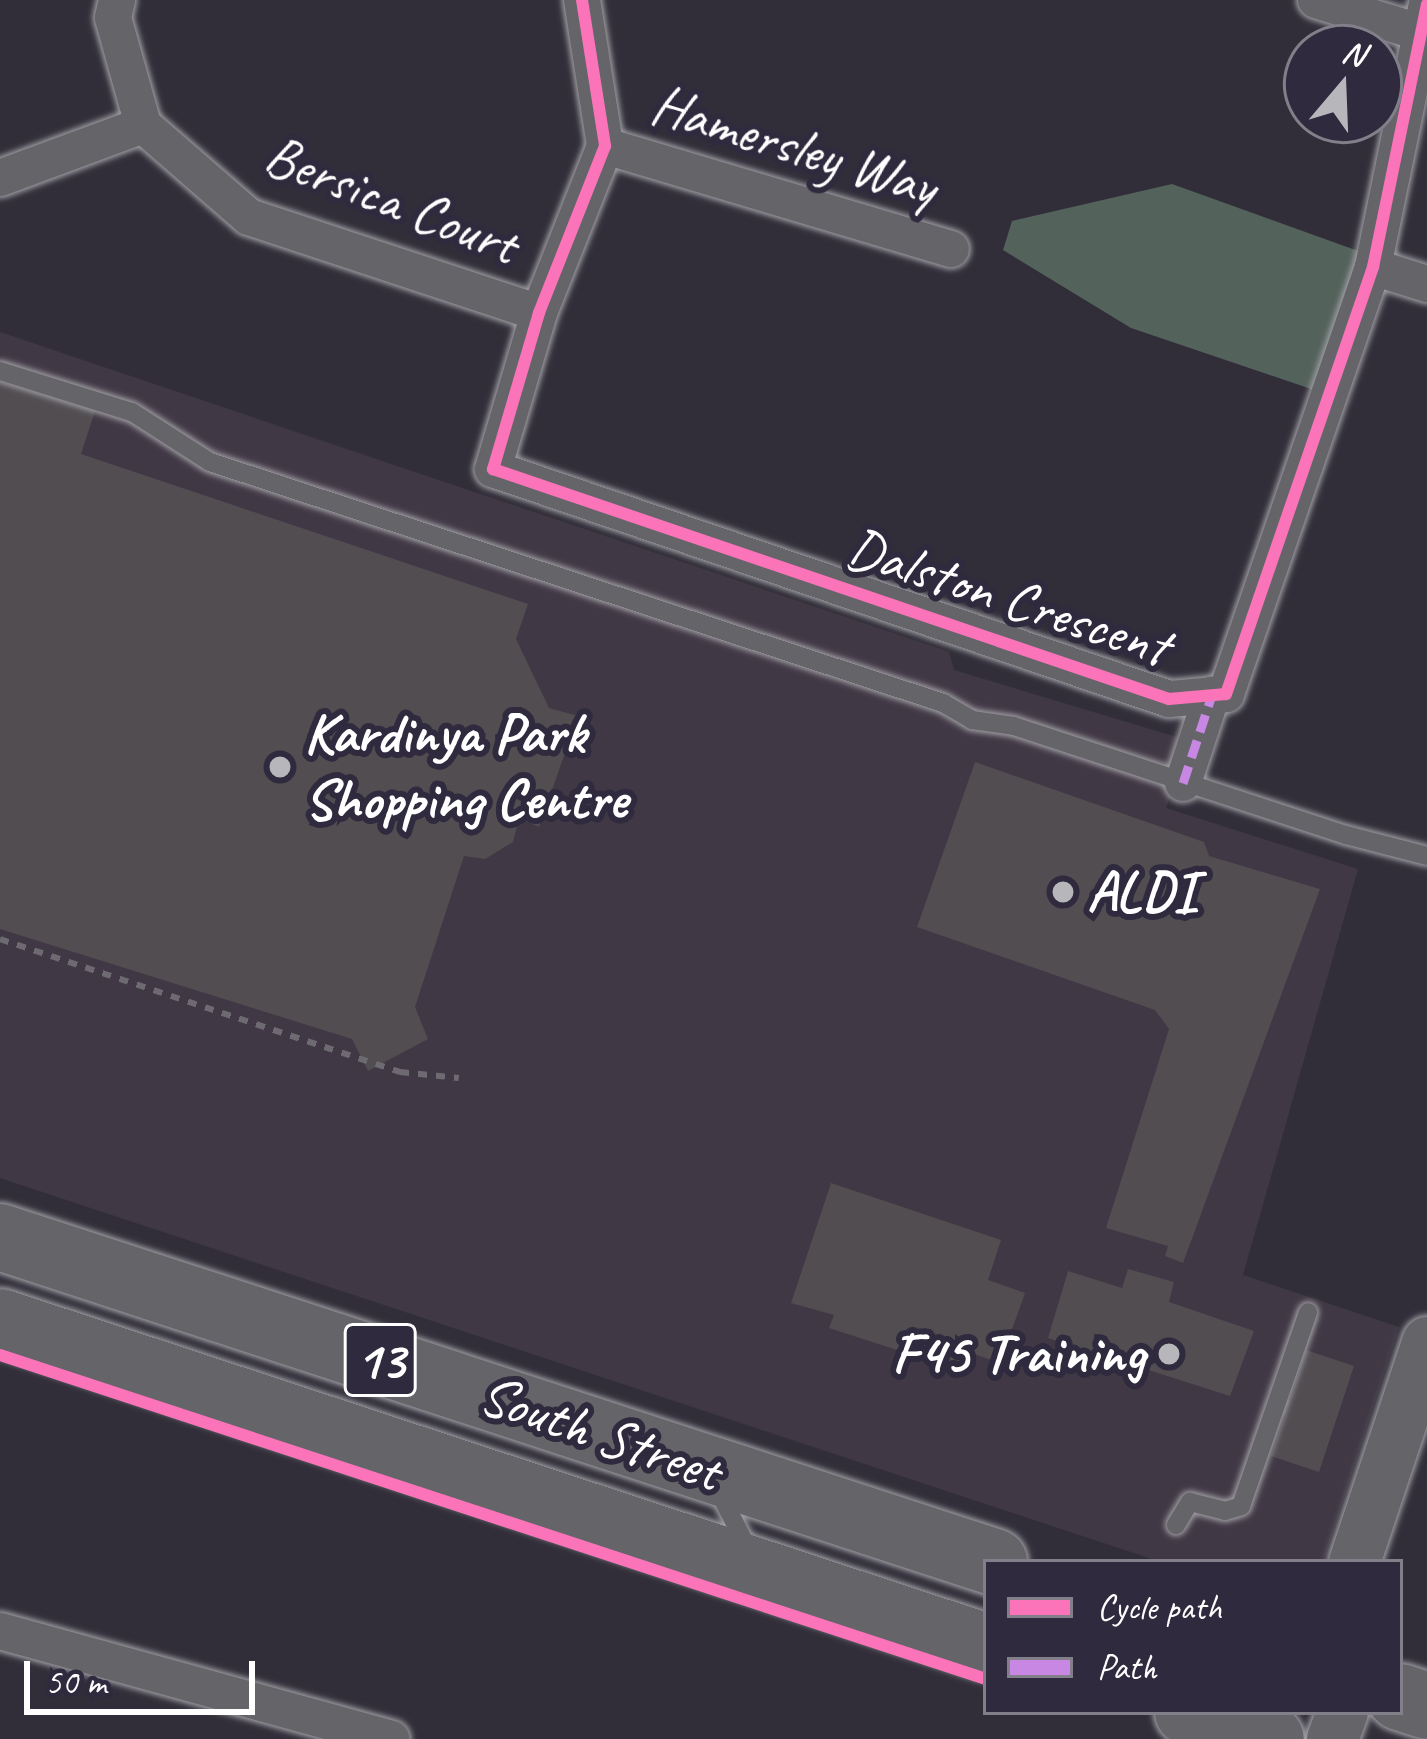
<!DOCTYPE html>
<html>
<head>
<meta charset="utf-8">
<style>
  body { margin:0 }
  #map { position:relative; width:1427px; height:1739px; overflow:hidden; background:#312e39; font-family:Caveat,sans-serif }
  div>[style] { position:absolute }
  .built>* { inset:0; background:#413845 }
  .green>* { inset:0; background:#54625c }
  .building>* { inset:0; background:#514d51 }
  .path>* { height:6px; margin-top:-3px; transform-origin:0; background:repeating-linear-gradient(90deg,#6d6b71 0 9px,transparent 0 18px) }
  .roads { filter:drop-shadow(0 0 3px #a2a1a6) drop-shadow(0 0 3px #a2a1a6) }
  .lane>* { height:18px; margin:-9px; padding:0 9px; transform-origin:9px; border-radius:9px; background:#656469 }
  .street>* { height:36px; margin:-18px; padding:0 18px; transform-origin:18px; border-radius:18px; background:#656469 }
  .secondary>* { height:51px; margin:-25.5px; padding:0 25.5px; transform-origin:25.5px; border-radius:25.5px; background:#656469 }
  .highway>* { height:66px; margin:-33px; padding:0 33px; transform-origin:33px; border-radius:33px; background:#656469 }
  .quiet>* { height:9px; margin-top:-4.5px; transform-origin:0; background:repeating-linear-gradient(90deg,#c787e3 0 18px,transparent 0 27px) }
  .cycleway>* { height:12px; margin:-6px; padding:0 6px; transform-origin:6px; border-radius:6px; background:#fb73b8 }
  .dots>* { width:33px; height:33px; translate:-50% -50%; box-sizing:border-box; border:6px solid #2f2a3d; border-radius:50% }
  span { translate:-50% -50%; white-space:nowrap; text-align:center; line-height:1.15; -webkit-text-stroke:12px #2f2a3d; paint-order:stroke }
  .shield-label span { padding:3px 9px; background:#2f2a3d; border:3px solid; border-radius:9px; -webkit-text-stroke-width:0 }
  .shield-label { font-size:54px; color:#fff; font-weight:700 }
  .street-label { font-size:57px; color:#fff }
  .poi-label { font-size:57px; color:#fff; font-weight:700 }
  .left { translate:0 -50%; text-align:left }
  .right { translate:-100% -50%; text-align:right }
  .legend { position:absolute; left:983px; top:1559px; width:420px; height:156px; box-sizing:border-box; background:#2f2a3d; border:3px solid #827f8b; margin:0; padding:15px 21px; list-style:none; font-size:36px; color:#fff }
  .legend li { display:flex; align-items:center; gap:24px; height:60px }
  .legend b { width:60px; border:3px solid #827f8b }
  .north { position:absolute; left:1283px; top:24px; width:120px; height:120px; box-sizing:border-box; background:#2f2a3d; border:3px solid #827f8b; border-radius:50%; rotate:19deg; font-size:33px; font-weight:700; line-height:48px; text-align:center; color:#fff }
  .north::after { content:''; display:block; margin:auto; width:42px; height:54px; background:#b7b6ba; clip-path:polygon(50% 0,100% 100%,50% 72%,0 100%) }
  .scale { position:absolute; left:24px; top:1661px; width:231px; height:54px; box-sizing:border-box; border:6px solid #fff; border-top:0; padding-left:15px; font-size:36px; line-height:42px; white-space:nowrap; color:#fff; -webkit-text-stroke:9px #2f2a3d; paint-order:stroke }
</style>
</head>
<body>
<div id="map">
  <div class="built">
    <div style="clip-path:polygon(0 332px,949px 652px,954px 670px,1190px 741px,1166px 808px,1358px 869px,1243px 1275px,1399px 1327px,1323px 1562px,1161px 1562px,0 1178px)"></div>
  </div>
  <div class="green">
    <div style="clip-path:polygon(1172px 184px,1361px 252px,1317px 391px,1131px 328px,1003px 250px,1012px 221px)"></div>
  </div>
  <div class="building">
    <div style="clip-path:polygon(0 382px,95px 411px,81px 454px,528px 604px,516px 639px,549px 708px,578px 716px,539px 827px,519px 818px,513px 842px,485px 859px,464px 856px,415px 1007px,428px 1039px,368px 1071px,352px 1039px,0 929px)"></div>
    <div style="clip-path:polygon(975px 762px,1204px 842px,1209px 856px,1320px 889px,1183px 1263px,1165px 1256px,1168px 1246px,1106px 1228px,1169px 1029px,1155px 1010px,917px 927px)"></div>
    <div style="clip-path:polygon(831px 1183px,1001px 1240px,988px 1280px,1025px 1293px,1000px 1363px,971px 1353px,965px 1372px,829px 1328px,834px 1315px,791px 1303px)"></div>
    <div style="clip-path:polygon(1128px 1269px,1174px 1282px,1169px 1302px,1254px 1331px,1230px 1396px,1048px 1338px,1068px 1271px,1122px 1288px)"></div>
    <div style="clip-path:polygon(1306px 1350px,1354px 1366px,1319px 1472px,1271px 1456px,1285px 1416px,1266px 1410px,1271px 1394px,1290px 1400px)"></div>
  </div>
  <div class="path">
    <div style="left:0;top:939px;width:422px;rotate:18.4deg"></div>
    <div style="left:400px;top:1072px;width:59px;rotate:5.8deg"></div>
  </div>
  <div class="roads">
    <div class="lane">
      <div style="left:0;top:371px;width:138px;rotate:17.3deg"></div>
      <div style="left:132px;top:412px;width:93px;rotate:32.7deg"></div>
      <div style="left:210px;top:462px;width:772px;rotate:18.2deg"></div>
      <div style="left:943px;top:703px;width:34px;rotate:30deg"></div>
      <div style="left:972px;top:720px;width:42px;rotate:8.1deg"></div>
      <div style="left:1014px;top:726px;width:349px;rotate:18.2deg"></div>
      <div style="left:1346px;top:835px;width:84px;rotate:14.5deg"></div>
      <div style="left:716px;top:1486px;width:68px;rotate:63.1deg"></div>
      <div style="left:1176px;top:1525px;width:27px;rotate:-59deg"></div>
      <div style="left:1190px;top:1502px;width:36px;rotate:14deg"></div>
      <div style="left:1225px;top:1511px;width:17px;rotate:-17deg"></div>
      <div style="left:1241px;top:1506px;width:205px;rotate:-70.9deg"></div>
    </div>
    <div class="street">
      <div style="left:117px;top:0;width:18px;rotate:103deg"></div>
      <div style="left:113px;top:18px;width:111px;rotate:74.3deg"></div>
      <div style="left:143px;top:125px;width:140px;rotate:41deg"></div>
      <div style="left:249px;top:217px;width:305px;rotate:18.3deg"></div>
      <div style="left:582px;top:0;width:148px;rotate:81deg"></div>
      <div style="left:605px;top:146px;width:180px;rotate:111.6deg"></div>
      <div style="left:539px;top:313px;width:163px;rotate:106.4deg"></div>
      <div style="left:493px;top:469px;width:714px;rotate:18.79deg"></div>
      <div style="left:1169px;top:699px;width:57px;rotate:-5deg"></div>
      <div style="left:1226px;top:694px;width:452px;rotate:-71deg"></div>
      <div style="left:1373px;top:267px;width:268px;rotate:-78.4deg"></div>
      <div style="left:1316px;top:0;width:111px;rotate:17.3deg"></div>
      <div style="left:605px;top:146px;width:361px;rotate:16.6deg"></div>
      <div style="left:0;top:178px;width:153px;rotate:-20.3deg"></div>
      <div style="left:1373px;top:267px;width:57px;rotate:17.5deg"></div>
      <div style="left:1183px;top:783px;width:93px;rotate:-71.8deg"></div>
      <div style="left:0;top:1631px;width:406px;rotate:15.4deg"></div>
    </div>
    <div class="secondary">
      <div style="left:1354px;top:1562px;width:232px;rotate:-71.6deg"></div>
      <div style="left:1332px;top:1739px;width:29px;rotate:-70deg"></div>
    </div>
    <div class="highway">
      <div style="left:0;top:1237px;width:1046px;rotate:18.11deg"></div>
      <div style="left:0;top:1322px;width:1038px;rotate:18.24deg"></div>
      <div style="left:1400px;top:1697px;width:28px;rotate:18deg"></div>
      <div style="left:1188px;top:1712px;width:87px;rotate:18deg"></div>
    </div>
  </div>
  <div class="quiet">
    <div style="left:1183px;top:783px;width:93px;rotate:-71.8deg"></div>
  </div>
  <div class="cycleway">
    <div style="left:582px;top:0;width:148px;rotate:81deg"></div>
    <div style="left:605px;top:146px;width:180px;rotate:111.6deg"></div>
    <div style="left:539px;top:313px;width:163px;rotate:106.4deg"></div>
    <div style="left:493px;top:469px;width:714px;rotate:18.79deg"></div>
    <div style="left:1169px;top:699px;width:57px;rotate:-5deg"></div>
    <div style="left:1226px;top:694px;width:452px;rotate:-71deg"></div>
    <div style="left:1373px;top:267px;width:268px;rotate:-78.4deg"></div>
    <div style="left:0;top:1355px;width:1038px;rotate:18.19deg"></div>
  </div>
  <div class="dots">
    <div style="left:280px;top:767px;background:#b7b6ba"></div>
    <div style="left:1063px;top:892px;background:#b7b6ba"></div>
    <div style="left:1169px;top:1354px;background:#b7b6ba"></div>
  </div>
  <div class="shield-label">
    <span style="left:380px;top:1360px">13</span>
  </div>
  <div class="street-label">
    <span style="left:794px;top:146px;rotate:17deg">Hamersley Way</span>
    <span style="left:391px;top:200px;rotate:21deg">Bersica Court</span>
    <span style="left:1008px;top:597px;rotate:18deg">Dalston Crescent</span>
    <span style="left:600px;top:1433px;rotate:19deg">South Street</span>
  </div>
  <div class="poi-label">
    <span class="left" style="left:304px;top:767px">Kardinya Park<br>Shopping Centre</span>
    <span class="left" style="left:1087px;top:892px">ALDI</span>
    <span class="right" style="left:1145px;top:1354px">F45 Training</span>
  </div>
  <ul class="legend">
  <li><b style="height:15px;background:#fb73b8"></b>Cycle path</li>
  <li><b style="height:15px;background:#c787e3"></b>Path</li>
  </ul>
  <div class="north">N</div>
  <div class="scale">50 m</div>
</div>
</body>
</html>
